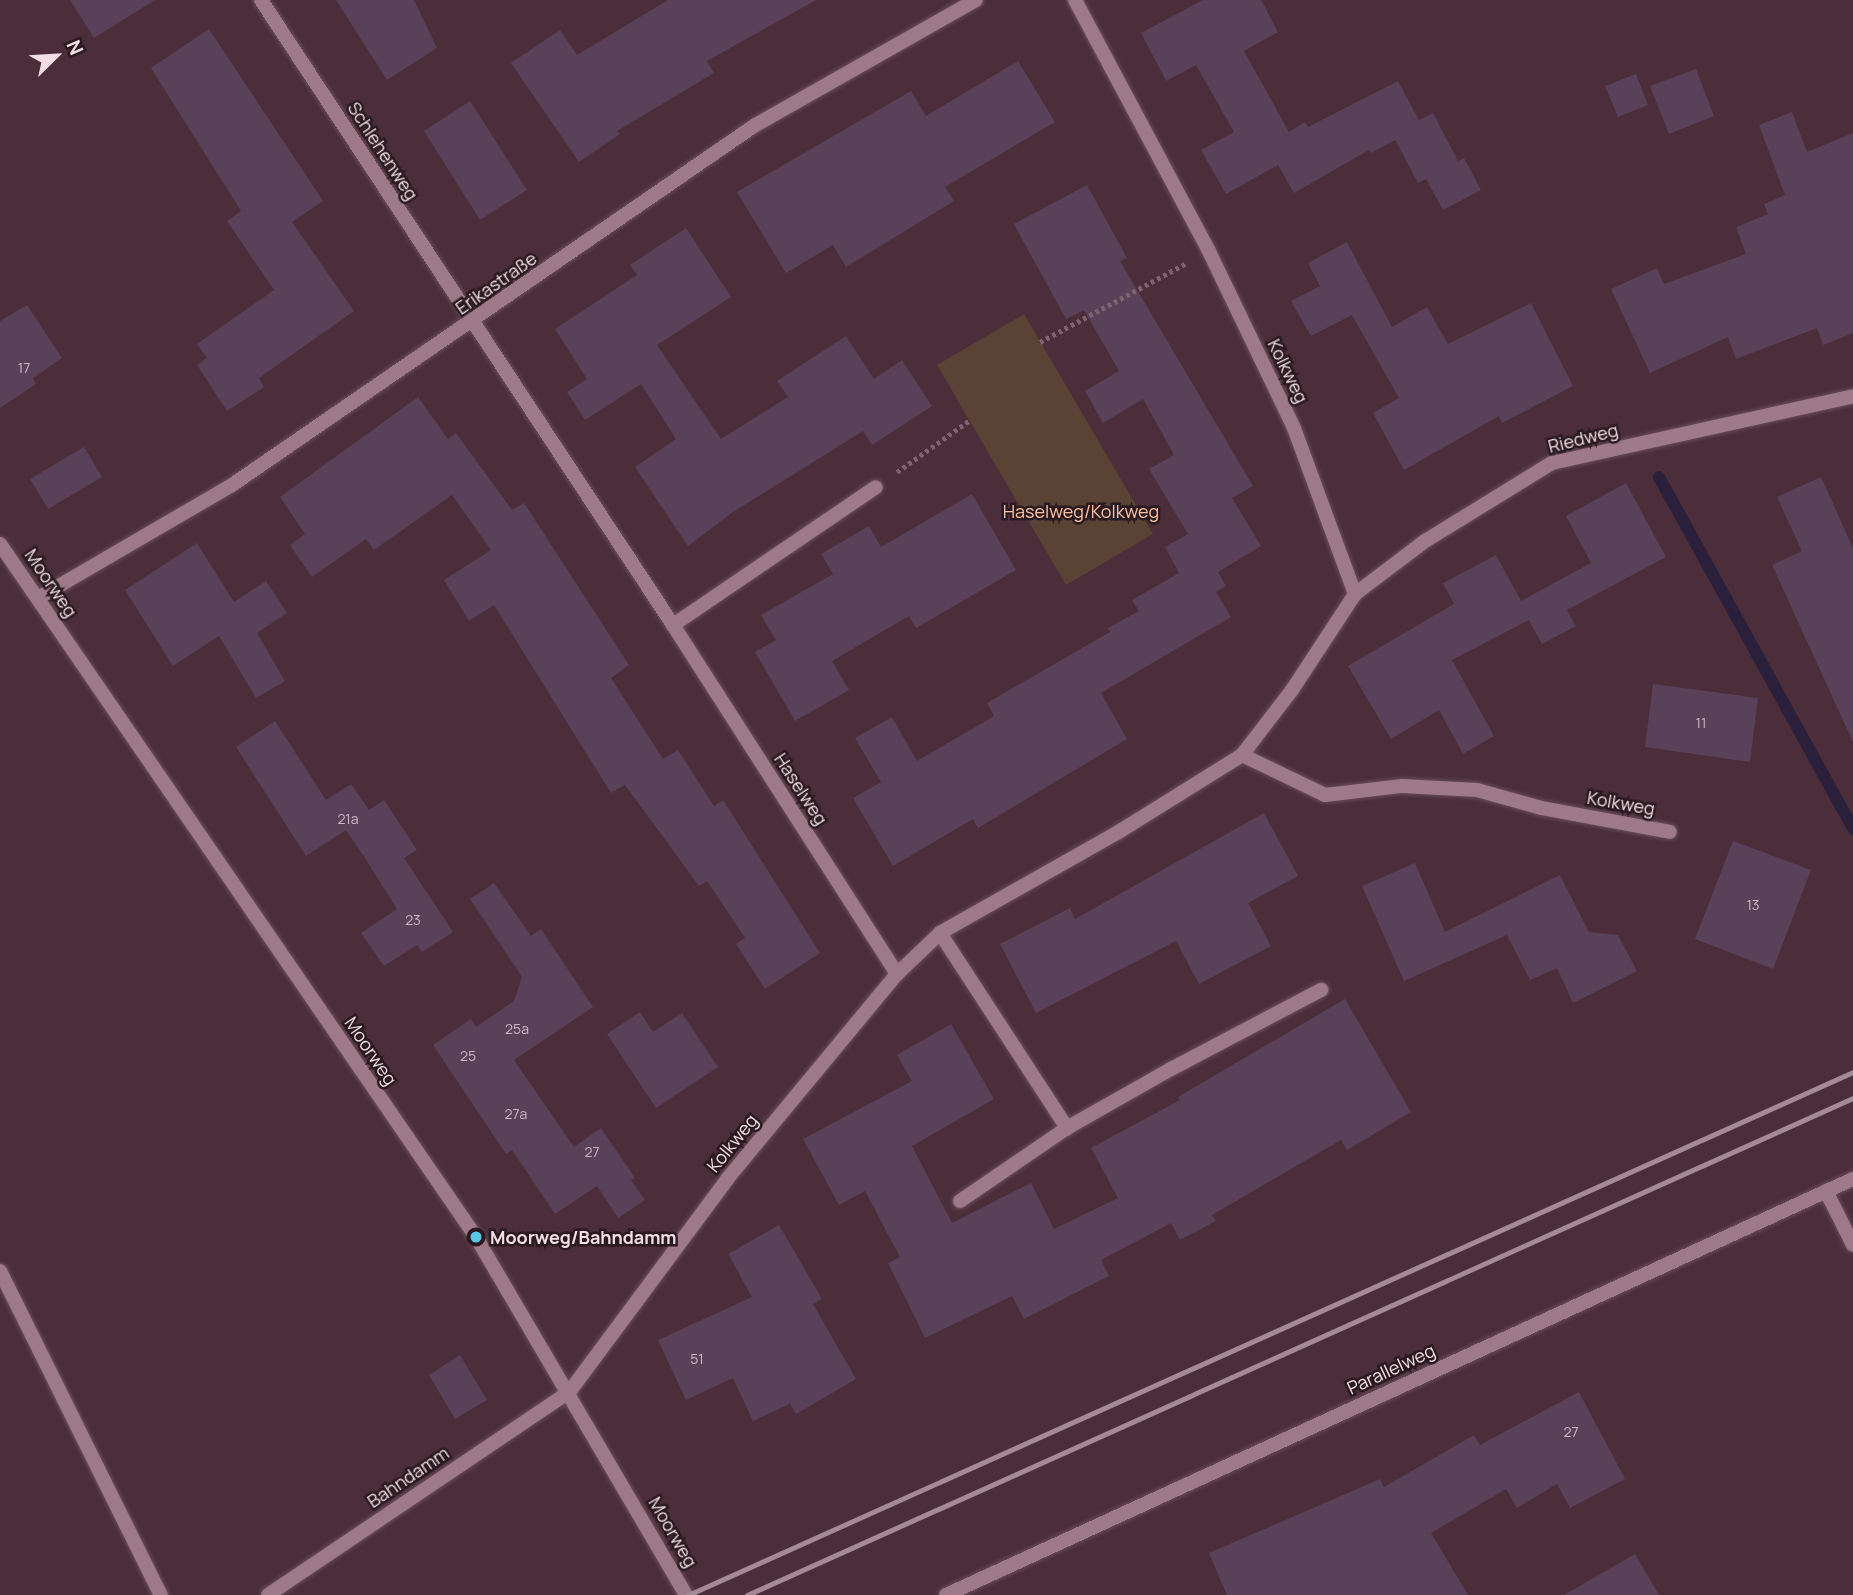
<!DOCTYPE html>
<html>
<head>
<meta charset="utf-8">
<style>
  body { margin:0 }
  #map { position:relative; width:1853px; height:1595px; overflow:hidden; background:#4c2d3a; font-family:Manrope,sans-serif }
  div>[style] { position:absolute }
  .green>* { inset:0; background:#5a4235 }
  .stream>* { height:12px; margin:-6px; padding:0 6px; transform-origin:6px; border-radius:6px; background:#2a203c }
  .building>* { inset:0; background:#594159 }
  .path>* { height:4.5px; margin-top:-2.25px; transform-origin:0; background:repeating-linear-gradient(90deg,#7f636e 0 3.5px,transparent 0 7px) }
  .roads { filter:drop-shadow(0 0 2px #674d58) drop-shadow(0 0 2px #674d58) }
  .lane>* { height:14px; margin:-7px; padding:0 7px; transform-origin:7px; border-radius:7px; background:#9e7987 }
  .street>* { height:14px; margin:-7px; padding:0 7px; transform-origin:7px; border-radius:7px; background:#9e7987 }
  .rail>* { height:5px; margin:-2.5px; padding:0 2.5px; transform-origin:2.5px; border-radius:2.5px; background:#a48a94 }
  .dots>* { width:19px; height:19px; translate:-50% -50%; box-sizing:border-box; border:4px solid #291a20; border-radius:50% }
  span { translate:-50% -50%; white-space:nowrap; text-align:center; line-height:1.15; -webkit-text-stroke:5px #291a20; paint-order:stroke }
  .number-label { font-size:14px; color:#ccb7c2 }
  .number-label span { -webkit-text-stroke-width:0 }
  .street-label { font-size:18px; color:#f3dee5 }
  .park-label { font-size:18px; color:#ffc1a2 }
  .poi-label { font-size:18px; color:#f3dee5; font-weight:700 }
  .left { translate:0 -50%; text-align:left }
  .north { position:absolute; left:21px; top:21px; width:70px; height:70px; -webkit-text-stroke:5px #291a20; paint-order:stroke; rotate:66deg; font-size:19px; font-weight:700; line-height:28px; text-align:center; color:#f3dee5 }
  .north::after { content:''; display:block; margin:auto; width:24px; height:32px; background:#f3dee5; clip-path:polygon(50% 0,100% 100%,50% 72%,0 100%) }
</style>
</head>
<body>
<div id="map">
  <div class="green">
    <div style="clip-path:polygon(1024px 314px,1153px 534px,1066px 585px,937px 365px)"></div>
  </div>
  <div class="stream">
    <div style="left:1659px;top:477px;width:402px;rotate:61.1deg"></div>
  </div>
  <div class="building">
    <div style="clip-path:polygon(70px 0,155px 0,94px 38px)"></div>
    <div style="clip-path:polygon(336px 0,414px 0,437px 48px,387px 80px)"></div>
    <div style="clip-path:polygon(668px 0,816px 0,707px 61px,714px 73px,617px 131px,620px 134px,579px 162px,511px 63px,560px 30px,577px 55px)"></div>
    <div style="clip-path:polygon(1203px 0,1261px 0,1278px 32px,1244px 51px,1289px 132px,1305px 122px,1308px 127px,1398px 81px,1419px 120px,1433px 113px,1458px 161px,1464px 158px,1481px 190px,1443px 210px,1426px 179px,1418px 183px,1395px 140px,1371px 153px,1369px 150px,1294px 193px,1278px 165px,1226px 194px,1201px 150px,1234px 132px,1196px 65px,1166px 81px,1141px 33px)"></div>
    <div style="clip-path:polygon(209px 29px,323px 201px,292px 222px,354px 311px,259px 378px,264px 387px,227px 411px,197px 365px,207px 358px,197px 344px,274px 290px,227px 221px,241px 211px,151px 68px)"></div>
    <div style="clip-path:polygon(1018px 61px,1055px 122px,945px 187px,954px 201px,846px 267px,833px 245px,786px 273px,737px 192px,911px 91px,926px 116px)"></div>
    <div style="clip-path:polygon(1696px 69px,1714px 116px,1669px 134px,1650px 86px)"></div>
    <div style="clip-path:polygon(1636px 74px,1648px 105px,1618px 117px,1605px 86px)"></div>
    <div style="clip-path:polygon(470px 101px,527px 190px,480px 220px,424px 131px)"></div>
    <div style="clip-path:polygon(1792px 112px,1807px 152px,1853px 133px,1853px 333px,1823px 345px,1817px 328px,1736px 359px,1728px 337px,1650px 373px,1611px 289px,1657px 268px,1664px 284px,1746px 254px,1736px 227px,1768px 214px,1764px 204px,1785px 195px,1759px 125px)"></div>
    <div style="clip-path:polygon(1087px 185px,1127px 258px,1120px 261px,1253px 486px,1232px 498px,1261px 546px,1218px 572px,1226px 586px,1216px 592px,1231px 617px,1101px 693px,1127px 739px,978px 828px,973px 819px,893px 866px,853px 798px,881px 782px,855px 738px,892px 717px,917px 761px,994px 716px,987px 703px,1110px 632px,1108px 628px,1139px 611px,1132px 600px,1179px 573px,1165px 547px,1188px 534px,1149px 469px,1174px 455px,1143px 399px,1103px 423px,1085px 391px,1119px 371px,1084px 310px,1066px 319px,1014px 224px)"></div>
    <div style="clip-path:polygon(686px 228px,731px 297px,657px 345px,721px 439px,788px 397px,777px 381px,846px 336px,874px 379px,902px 360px,932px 406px,872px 445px,863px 431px,733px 512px,688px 546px,635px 467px,676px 439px,641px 384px,585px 420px,567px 392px,587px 379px,555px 329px,637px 275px,630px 265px)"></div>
    <div style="clip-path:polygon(1347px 242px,1392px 327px,1427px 307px,1448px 344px,1531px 303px,1573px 386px,1502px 423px,1499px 416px,1404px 470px,1373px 413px,1399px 398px,1352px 315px,1311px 336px,1291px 301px,1320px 286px,1308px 263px)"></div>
    <div style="clip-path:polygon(27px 305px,62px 358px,33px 378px,36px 384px,0 408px,0 321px)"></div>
    <div style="clip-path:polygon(418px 397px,448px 439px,456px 433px,512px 510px,524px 503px,629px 665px,611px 678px,663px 759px,678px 750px,714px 806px,723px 800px,820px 953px,765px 989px,736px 944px,745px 938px,707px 881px,699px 886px,625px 785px,611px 793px,494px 605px,469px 621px,444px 580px,491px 550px,452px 495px,374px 550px,366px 539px,312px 577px,290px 545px,305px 534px,280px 497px)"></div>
    <div style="clip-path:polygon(84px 447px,102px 477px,48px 509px,30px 479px)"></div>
    <div style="clip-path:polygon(1821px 477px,1853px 548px,1853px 742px,1772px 565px,1802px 551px,1777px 497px)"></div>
    <div style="clip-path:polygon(1626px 483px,1666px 557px,1567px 610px,1576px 626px,1542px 644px,1529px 620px,1452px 660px,1494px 736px,1463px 754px,1439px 710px,1391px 739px,1348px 666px,1454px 604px,1443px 583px,1496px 555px,1521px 601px,1591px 563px,1566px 516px)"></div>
    <div style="clip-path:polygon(972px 494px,1016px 570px,916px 628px,909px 616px,832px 661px,849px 690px,795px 721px,755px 652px,776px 640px,761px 615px,833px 574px,821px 554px,869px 526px,881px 547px)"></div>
    <div style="clip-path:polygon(197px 543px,234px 602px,266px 581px,287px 613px,257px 633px,285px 681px,256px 698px,219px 636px,173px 666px,125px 590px)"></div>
    <div style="clip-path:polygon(1653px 684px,1758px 698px,1750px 762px,1645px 747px)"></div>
    <div style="clip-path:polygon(275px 721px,326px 800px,351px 784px,369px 810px,384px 800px,417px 850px,404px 858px,453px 932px,422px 952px,417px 945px,384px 966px,361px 933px,397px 909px,365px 858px,346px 830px,306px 856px,236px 747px)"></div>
    <div style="clip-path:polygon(1264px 813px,1298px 876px,1248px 903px,1271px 946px,1199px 984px,1176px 941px,1036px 1013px,1000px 944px,1070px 908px,1075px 919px)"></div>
    <div style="clip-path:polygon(1733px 841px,1811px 870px,1773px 969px,1695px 939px)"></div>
    <div style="clip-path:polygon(1415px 863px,1445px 932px,1560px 875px,1589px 932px,1618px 935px,1637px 971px,1573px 1003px,1557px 968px,1530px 980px,1507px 935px,1404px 981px,1362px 886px)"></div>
    <div style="clip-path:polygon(494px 883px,531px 936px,541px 929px,593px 1007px,514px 1060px,574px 1147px,601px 1128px,635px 1178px,631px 1180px,645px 1200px,618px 1218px,597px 1186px,555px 1214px,512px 1150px,506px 1154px,433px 1045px,471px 1019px,476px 1027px,514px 1001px,522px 977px,470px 899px)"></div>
    <div style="clip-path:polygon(1345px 999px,1411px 1112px,1347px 1150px,1341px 1140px,1212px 1215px,1216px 1221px,1180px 1240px,1171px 1223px,1101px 1260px,1109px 1276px,1024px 1319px,1012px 1296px,925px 1338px,888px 1263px,900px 1257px,865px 1191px,839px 1205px,803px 1139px,912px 1081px,897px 1055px,951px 1024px,994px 1099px,912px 1146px,952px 1223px,1031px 1183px,1054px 1229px,1118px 1198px,1091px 1148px,1180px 1100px,1178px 1097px)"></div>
    <div style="clip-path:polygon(640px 1012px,653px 1032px,682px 1013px,718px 1067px,656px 1108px,607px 1034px)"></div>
    <div style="clip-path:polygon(779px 1225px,822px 1299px,813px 1304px,856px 1379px,796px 1414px,790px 1404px,753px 1421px,733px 1378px,686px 1400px,658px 1340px,752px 1297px,728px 1254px)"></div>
    <div style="clip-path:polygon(460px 1355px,487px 1400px,455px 1419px,429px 1375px)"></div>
    <div style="clip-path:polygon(1579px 1392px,1625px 1479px,1570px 1508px,1557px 1484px,1517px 1508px,1506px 1489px,1431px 1533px,1468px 1595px,1227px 1595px,1209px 1553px,1380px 1479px,1384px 1487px,1474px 1435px,1480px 1445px)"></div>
    <div style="clip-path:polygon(1635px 1554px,1659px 1595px,1564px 1595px)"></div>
  </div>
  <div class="path">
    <div style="left:1040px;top:342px;width:167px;rotate:-28.3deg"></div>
    <div style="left:897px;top:472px;width:90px;rotate:-35.5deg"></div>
  </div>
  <div class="roads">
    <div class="lane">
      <div style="left:1171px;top:1069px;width:170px;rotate:-27.8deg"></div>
      <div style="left:1826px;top:1191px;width:60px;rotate:63.4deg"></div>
      <div style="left:0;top:1271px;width:362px;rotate:63.6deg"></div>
    </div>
    <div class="street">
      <div style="left:261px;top:0;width:749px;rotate:56.61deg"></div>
      <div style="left:673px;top:625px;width:415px;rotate:57.3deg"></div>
      <div style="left:0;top:544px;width:841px;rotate:55.52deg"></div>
      <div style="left:476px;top:1237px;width:415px;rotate:59.6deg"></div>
      <div style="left:1355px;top:594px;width:88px;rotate:-37.1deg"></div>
      <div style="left:1425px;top:541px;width:149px;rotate:-31.6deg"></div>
      <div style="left:1552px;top:463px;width:308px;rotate:-12.5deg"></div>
      <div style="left:38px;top:598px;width:225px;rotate:-30.2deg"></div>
      <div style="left:232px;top:485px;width:634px;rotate:-34.52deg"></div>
      <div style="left:754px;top:126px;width:255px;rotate:-29.6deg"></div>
      <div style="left:673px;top:625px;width:245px;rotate:-34.2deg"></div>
      <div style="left:1242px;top:755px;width:92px;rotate:25.7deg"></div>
      <div style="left:1325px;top:795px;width:78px;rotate:-6.7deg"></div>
      <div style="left:1402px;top:786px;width:75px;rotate:3.1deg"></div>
      <div style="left:1477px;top:790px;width:66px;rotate:15.7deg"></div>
      <div style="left:1541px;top:808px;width:131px;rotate:10.5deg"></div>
      <div style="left:940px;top:933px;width:233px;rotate:56.9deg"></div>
      <div style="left:1067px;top:1128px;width:120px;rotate:-29.6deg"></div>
      <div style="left:960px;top:1201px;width:130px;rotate:-34.3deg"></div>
      <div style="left:268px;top:1595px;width:364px;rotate:-34deg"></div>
      <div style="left:570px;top:1391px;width:265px;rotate:-53.4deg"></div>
      <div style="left:728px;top:1178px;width:265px;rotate:-50.4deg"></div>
      <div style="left:897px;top:974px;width:59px;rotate:-43.6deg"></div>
      <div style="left:940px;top:933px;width:207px;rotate:-29.5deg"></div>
      <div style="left:1120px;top:831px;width:144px;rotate:-31.9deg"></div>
      <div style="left:1242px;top:755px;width:82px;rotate:-52.4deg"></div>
      <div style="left:1292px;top:690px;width:115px;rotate:-56.7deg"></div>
      <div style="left:1355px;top:594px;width:177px;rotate:-110.2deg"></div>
      <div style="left:1294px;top:428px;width:196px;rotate:-115.7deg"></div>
      <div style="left:1209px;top:251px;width:285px;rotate:-118.1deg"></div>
      <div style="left:946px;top:1595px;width:998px;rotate:-24.64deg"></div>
    </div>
  </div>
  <div class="rail">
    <div style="left:688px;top:1595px;width:1277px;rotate:-24.18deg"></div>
    <div style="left:747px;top:1595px;width:1213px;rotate:-24.2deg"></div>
  </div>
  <div class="dots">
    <div style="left:476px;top:1237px;background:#59c8e4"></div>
  </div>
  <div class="number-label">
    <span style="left:24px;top:368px">17</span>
    <span style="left:1701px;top:723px">11</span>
    <span style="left:348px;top:819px">21a</span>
    <span style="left:1753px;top:905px">13</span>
    <span style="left:413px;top:920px">23</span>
    <span style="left:517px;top:1029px">25a</span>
    <span style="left:468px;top:1056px">25</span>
    <span style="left:516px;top:1114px">27a</span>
    <span style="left:592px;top:1152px">27</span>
    <span style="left:697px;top:1359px">51</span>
    <span style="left:1571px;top:1432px">27</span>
  </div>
  <div class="street-label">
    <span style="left:383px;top:151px;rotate:57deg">Schlehenweg</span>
    <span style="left:496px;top:283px;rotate:-35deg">Erikastraße</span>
    <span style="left:1288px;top:371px;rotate:64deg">Kolkweg</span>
    <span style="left:1583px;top:438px;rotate:-14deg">Riedweg</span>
    <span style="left:51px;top:583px;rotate:56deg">Moorweg</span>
    <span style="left:801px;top:789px;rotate:57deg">Haselweg</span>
    <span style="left:1621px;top:803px;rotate:10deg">Kolkweg</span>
    <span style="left:371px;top:1051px;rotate:56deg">Moorweg</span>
    <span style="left:732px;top:1143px;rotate:-51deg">Kolkweg</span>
    <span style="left:1391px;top:1369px;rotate:-25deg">Parallelweg</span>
    <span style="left:408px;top:1477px;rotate:-34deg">Bahndamm</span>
    <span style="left:673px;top:1532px;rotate:60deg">Moorweg</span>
  </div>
  <div class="park-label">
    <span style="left:1081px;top:511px">Haselweg/Kolkweg</span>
  </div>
  <div class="poi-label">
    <span class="left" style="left:490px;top:1237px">Moorweg/Bahndamm</span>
  </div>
  <div class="north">N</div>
</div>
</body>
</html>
